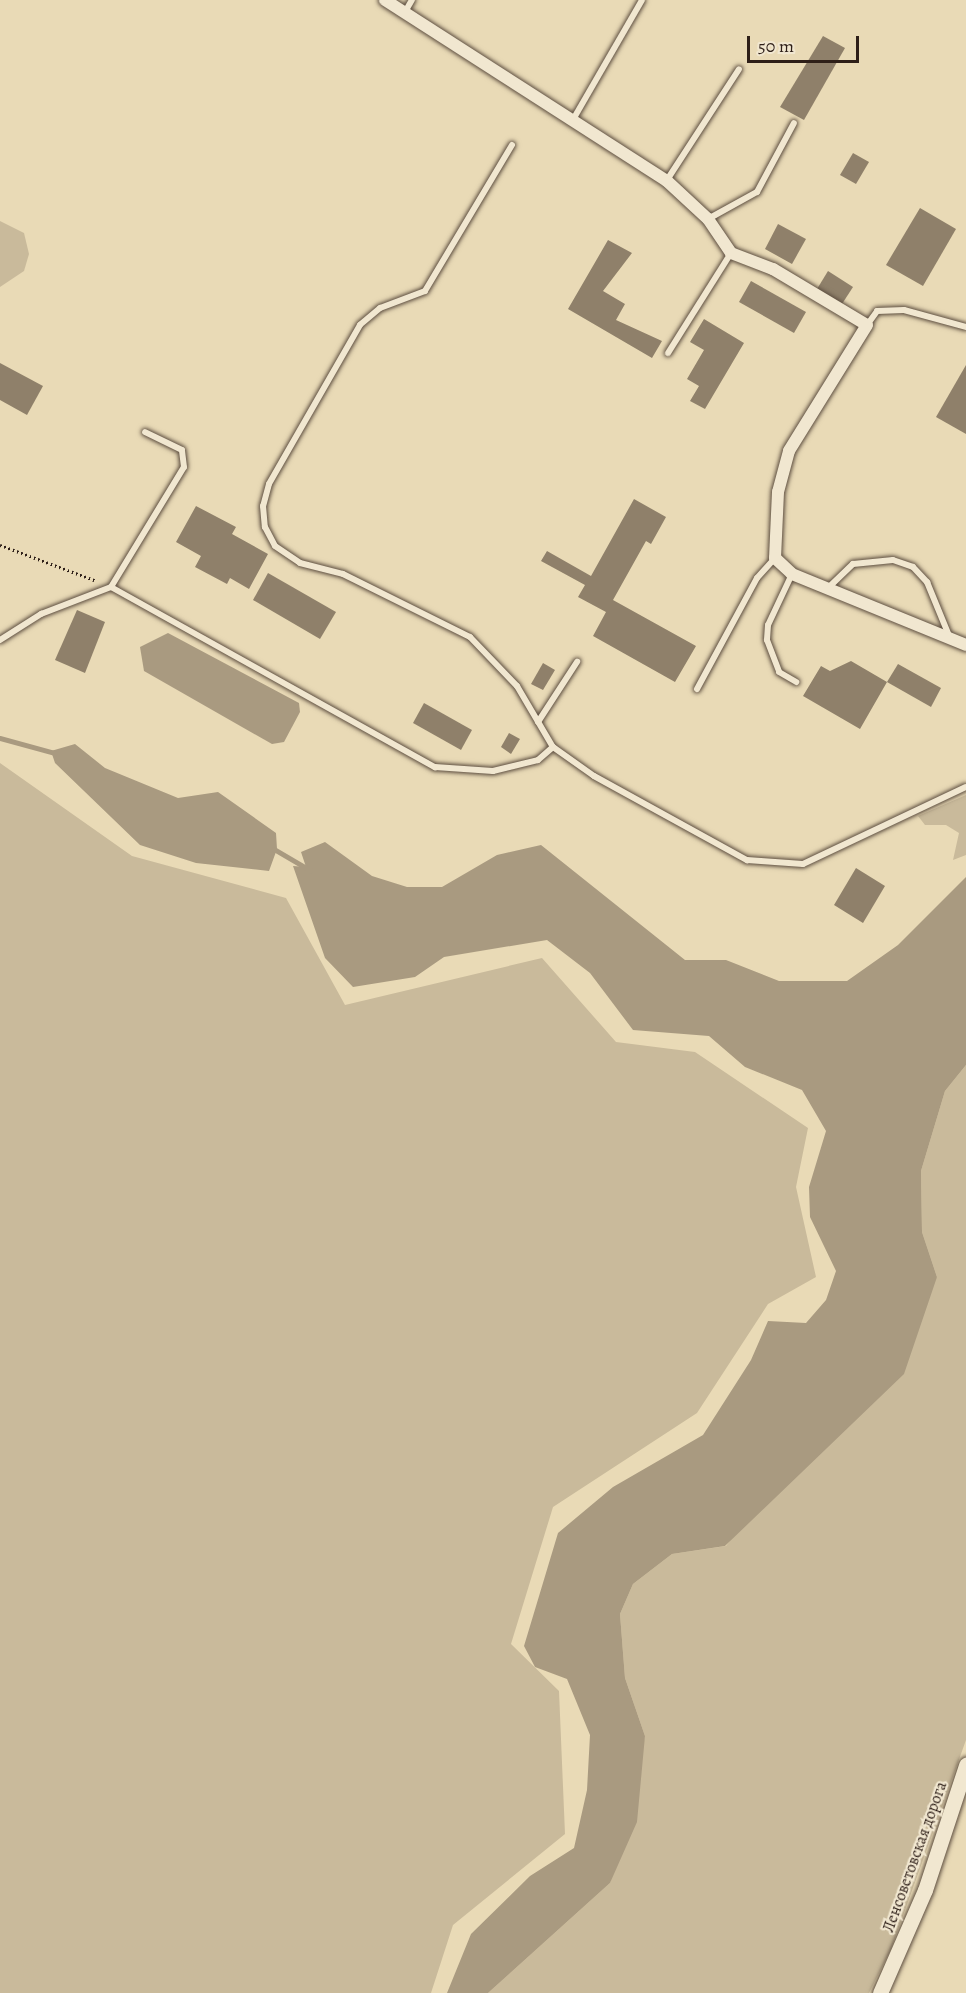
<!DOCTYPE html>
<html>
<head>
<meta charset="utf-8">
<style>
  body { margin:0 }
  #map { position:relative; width:966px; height:1993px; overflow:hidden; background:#e9dab6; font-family:Alegreya,serif }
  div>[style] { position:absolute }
  .green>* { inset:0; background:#c9ba9b }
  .water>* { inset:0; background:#a99a80 }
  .stream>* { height:4.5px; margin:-2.25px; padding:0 2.25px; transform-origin:2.25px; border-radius:2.25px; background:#a99a80 }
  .building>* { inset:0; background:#8f806a }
  .path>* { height:3px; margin-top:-1.5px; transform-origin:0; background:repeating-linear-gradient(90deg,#2e1f18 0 1.5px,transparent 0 4.5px) }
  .roads { filter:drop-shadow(0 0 2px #5d4e40) drop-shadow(0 0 2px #5d4e40) }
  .service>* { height:6px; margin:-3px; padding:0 3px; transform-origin:3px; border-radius:3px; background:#f1e7d0 }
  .minor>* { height:12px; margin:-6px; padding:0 6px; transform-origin:6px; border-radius:6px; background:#f1e7d0 }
  .tertiary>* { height:15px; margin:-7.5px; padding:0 7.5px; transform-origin:7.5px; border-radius:7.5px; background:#f1e7d0 }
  span { translate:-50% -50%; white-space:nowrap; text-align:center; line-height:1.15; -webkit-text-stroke:4.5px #f1e7d0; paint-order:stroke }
  .street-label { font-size:16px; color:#2e1f18 }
  .scale { position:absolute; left:747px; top:36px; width:112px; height:27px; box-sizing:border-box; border:3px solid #2e1f18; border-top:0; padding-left:8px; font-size:18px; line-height:21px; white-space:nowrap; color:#2e1f18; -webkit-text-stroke:4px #f1e7d0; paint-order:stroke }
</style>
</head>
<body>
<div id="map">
  <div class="green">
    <div style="clip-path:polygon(0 221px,24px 233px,29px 254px,24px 271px,0 287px)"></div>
    <div style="clip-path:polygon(0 763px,132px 856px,286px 898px,345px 1005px,542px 958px,616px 1042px,695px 1052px,808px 1128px,796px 1187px,816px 1277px,768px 1304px,697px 1413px,553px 1507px,511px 1644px,559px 1691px,565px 1834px,453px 1925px,431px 1993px,0 1993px)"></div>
    <div style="clip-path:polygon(966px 795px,966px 855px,953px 860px,959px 833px,946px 825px,925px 825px,918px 816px)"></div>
    <div style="clip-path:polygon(966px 1065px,966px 1740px,891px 1949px,869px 1993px,488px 1993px,610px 1883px,645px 1736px,625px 1678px,620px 1614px,633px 1584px,672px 1554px,726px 1546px,937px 1277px,922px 1232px,921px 1171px,945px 1091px)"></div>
  </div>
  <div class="water">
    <div style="clip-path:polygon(168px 633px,299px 703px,300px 712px,284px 742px,272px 744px,144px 671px,140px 647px)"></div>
    <div style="clip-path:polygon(75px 744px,105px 768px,178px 798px,218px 792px,276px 833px,277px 849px,269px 871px,196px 863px,140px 845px,55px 763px,51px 751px)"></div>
    <div style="clip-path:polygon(325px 842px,372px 876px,407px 887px,442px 887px,497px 855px,541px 845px,685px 960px,726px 960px,779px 981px,847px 981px,898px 945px,966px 877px,966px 1065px,945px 1091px,921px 1171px,922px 1232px,937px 1277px,904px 1374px,725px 1546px,672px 1554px,633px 1584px,620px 1614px,625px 1678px,645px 1736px,637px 1822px,610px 1883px,488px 1993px,447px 1993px,471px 1934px,530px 1876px,574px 1848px,587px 1790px,590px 1735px,567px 1679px,535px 1667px,524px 1646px,558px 1533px,613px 1487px,703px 1435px,751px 1360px,768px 1321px,806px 1323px,826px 1300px,836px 1271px,810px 1217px,809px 1187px,826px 1131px,802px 1090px,745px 1067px,709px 1036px,633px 1030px,590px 973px,547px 940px,444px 957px,415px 977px,353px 987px,325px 958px,293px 866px,306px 867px,301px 852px)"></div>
  </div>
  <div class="stream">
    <div style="left:0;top:738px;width:57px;rotate:15.3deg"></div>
    <div style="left:274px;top:849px;width:42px;rotate:30.3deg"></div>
  </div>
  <div class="building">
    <div style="clip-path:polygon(823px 36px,845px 48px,804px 120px,780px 107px)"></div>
    <div style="clip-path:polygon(853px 153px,869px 162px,856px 184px,840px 175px)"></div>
    <div style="clip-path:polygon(920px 208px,956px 229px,923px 286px,886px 265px)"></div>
    <div style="clip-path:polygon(778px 224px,806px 239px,792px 264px,765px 249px)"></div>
    <div style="clip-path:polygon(608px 240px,632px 253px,603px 291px,625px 304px,616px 320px,662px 341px,652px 358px,568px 309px)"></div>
    <div style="clip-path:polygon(828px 271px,853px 287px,842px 304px,817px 289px)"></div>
    <div style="clip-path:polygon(751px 281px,806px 312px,794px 333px,739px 302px)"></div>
    <div style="clip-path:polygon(704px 319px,744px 343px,705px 409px,690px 401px,699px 386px,687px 379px,704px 350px,690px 342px)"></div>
    <div style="clip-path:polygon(0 363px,43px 386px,27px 415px,0 400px)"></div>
    <div style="clip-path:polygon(966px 365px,966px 434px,936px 417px)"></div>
    <div style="clip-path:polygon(634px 499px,666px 517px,651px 544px,646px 541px,613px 600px,696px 646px,675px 682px,593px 636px,606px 612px,578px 597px,585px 585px,541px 561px,547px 551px,591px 576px)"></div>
    <div style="clip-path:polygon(196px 506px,236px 527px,232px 534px,268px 554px,249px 589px,230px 578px,227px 584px,195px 567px,201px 556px,176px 542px)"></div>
    <div style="clip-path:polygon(268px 573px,336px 612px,320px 639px,253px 600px)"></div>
    <div style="clip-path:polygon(77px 610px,105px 622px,85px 673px,55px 660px)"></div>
    <div style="clip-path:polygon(851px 661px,887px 682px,860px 729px,803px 696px,821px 666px,830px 671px)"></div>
    <div style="clip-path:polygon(543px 663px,555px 670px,543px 690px,531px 684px)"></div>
    <div style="clip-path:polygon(898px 664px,941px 688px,931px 707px,887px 682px)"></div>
    <div style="clip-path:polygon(424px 703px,472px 730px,461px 750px,413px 723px)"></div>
    <div style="clip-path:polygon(509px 733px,520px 739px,511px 754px,501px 747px)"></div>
    <div style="clip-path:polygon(856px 868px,885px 886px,863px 923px,834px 905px)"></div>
  </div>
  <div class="path">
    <div style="left:0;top:545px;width:103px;rotate:20.4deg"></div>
  </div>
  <div class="roads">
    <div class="service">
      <div style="left:405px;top:12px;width:14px;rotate:-60deg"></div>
      <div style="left:574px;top:118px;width:136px;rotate:-60deg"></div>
      <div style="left:512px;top:145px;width:170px;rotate:120.8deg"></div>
      <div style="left:425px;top:291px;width:48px;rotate:159.3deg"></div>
      <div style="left:380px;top:308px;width:26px;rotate:140deg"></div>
      <div style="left:360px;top:325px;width:183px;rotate:119.8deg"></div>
      <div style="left:269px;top:484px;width:23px;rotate:105deg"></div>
      <div style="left:263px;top:506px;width:21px;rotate:85deg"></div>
      <div style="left:265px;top:527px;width:21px;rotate:62deg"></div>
      <div style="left:275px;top:546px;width:30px;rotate:34deg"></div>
      <div style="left:300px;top:563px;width:44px;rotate:14.3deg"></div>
      <div style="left:343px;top:574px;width:142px;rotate:26.4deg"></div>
      <div style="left:470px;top:637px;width:68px;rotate:46.2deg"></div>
      <div style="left:517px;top:686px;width:71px;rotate:59.5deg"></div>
      <div style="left:553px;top:747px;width:50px;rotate:35.3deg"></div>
      <div style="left:594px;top:776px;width:175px;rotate:28.8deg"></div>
      <div style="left:747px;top:860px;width:56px;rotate:4.1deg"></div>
      <div style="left:803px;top:864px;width:180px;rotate:-25.3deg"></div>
      <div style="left:667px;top:180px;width:132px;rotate:-57deg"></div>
      <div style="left:708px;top:219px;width:56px;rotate:-28.9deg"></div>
      <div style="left:757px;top:192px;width:78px;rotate:-61.8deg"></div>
      <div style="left:867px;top:325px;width:17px;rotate:-54deg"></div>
      <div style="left:877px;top:311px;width:27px;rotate:-2deg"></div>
      <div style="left:904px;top:310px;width:64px;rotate:15.3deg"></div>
      <div style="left:668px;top:353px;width:118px;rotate:-57.8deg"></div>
      <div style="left:792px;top:574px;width:56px;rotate:115.2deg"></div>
      <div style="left:768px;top:625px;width:15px;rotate:94deg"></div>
      <div style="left:767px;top:640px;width:34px;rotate:69deg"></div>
      <div style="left:779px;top:672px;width:20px;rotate:30deg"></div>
      <div style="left:111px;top:587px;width:371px;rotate:29.1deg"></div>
      <div style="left:435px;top:767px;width:58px;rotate:3.9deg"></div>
      <div style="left:493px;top:771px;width:46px;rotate:-13.7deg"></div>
      <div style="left:538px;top:760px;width:20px;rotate:-41deg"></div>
      <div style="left:827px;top:589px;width:36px;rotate:-44deg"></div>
      <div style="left:853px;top:564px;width:40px;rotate:-5.7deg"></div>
      <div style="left:893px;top:560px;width:21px;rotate:19deg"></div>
      <div style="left:913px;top:567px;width:21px;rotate:47deg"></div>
      <div style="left:927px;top:582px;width:61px;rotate:67.7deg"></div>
      <div style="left:0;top:640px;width:49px;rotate:-32.4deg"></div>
      <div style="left:41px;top:614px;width:75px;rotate:-21.1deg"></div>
      <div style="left:111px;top:587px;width:140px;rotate:-58.7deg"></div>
      <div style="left:184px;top:467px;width:17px;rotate:-97deg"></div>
      <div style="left:182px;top:450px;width:41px;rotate:-154.1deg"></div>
      <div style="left:697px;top:689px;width:126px;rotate:-61.6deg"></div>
      <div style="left:757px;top:578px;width:27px;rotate:-48deg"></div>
      <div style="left:538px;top:722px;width:72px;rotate:-57deg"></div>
    </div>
    <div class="minor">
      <div style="left:385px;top:0;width:335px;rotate:32.7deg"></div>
      <div style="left:667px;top:181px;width:56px;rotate:42.8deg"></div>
      <div style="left:708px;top:219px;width:41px;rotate:55.9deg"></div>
      <div style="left:731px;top:253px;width:45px;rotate:20.9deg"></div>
      <div style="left:773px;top:269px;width:109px;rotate:30.8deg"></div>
      <div style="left:867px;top:325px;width:148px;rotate:121.8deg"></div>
      <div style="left:789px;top:451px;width:42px;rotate:105deg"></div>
      <div style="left:778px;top:492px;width:66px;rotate:92.6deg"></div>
      <div style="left:775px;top:558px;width:23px;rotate:43deg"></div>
      <div style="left:792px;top:574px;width:188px;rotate:22.2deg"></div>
    </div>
    <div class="tertiary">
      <div style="left:880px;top:1993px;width:112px;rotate:-66.4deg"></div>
      <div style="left:925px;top:1890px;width:132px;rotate:-71.8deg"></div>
    </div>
  </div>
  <div class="street-label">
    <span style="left:915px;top:1857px;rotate:-70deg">Ленсоветовская дорога</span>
  </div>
  <div class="scale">50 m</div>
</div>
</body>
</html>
